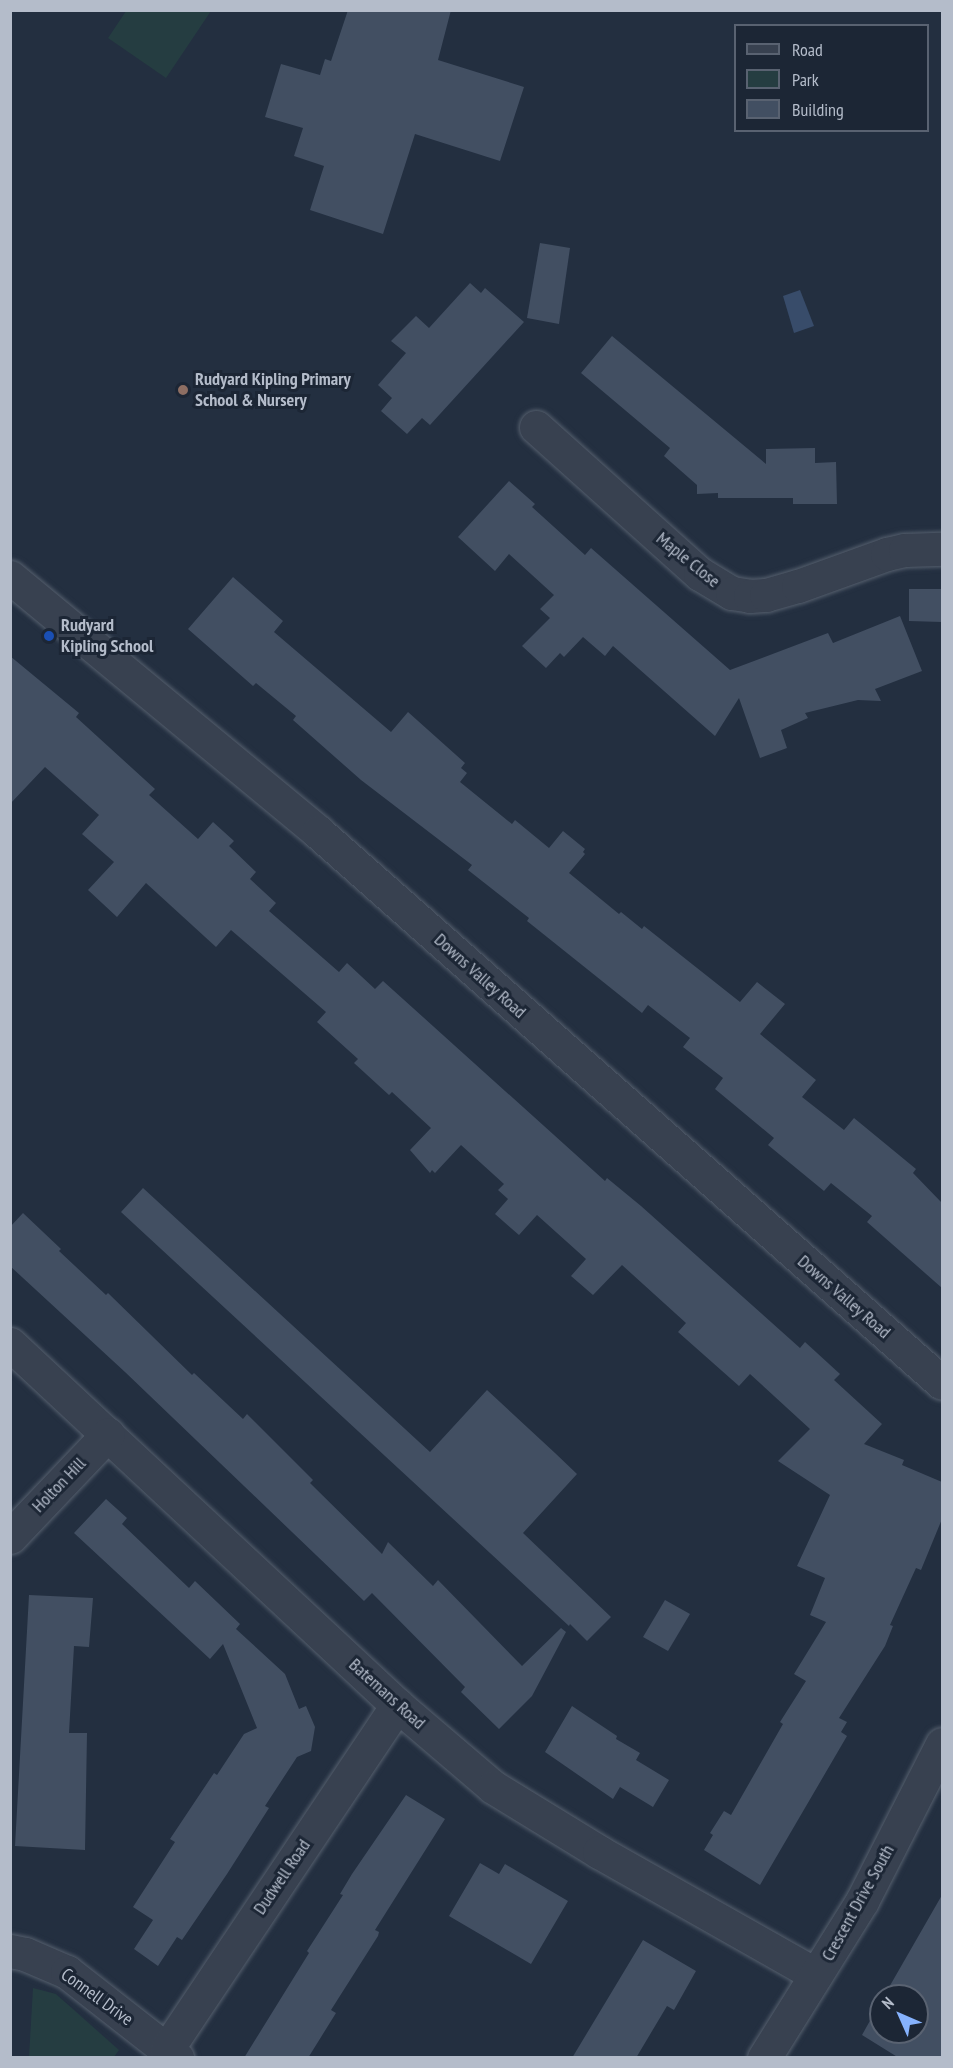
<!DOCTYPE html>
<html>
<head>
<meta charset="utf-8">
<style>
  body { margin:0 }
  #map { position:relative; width:953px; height:2068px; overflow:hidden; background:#232f40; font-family:"PT Sans Narrow",sans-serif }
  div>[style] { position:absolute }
  .green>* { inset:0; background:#253d41 }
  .water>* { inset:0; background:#384c6a }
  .building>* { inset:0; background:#424f62 }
  .roads { filter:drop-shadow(0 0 2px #555f6d) drop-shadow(0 0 2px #555f6d) }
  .minor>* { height:33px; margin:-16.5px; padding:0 16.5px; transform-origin:16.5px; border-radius:16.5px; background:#384150 }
  .dots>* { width:16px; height:16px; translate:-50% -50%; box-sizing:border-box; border:3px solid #1c2635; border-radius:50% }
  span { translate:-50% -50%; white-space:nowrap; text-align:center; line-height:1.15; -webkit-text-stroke:6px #1c2635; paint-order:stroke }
  .poi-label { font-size:18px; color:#b4bcca; font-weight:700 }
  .left { translate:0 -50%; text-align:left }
  .street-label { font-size:18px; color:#b4bcca }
  .frame { position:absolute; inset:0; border:12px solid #b4bcca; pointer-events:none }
  .legend { position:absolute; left:734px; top:24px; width:195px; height:108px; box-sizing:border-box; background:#1c2635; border:2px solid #596271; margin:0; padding:8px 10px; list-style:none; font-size:18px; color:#b4bcca }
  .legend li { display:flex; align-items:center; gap:12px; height:30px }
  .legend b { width:30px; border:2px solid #596271 }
  .north { position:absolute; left:869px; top:1984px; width:60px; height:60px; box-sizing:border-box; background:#1c2635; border:2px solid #596271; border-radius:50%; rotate:315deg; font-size:16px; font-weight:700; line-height:24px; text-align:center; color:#b4bcca }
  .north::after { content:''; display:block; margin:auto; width:21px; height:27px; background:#86b2fd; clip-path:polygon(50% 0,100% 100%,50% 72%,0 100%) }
</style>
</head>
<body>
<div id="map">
  <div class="green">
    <div style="clip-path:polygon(126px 11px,126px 10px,211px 11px,166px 78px,108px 38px)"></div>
    <div style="clip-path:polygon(33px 1988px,56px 1994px,119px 2050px,114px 2057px,29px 2057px)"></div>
  </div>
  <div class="water">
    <div style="clip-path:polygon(800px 290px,814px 326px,794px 333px,783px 296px)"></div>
  </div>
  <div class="building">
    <div style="clip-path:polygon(348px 10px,451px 10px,438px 60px,524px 87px,500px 161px,415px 134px,383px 234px,310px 210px,324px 166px,294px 156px,303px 128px,265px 117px,281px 64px,320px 75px,325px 59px,331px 61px)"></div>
    <div style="clip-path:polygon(540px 243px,570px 248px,559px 324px,527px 318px)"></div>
    <div style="clip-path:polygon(470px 283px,481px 293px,485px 288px,524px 322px,430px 425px,422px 418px,407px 434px,381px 411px,392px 398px,378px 385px,406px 353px,391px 341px,416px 316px,429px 328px)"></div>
    <div style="clip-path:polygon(612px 336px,766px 464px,766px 449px,815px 448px,815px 463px,836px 462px,837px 504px,793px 504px,793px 498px,718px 498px,718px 493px,697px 494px,697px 485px,664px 456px,670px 448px,581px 373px)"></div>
    <div style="clip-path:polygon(509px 481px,535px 504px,532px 507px,585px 555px,591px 548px,730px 670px,828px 633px,833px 643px,900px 616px,922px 671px,875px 689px,881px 701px,858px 700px,805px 713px,808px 718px,781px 730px,787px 748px,760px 758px,739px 698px,715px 736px,613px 646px,605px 656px,583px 637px,564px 657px,560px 653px,546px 668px,522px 646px,550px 618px,540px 609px,554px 595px,509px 554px,495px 571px,458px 537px)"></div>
    <div style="clip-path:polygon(233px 577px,283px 621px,274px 632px,391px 732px,408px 712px,465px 763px,461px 768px,467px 773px,460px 782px,512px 824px,515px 820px,549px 848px,563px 831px,585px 849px,583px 852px,585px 854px,569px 873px,619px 914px,621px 912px,642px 929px,644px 926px,740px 1002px,757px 982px,785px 1004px,760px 1034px,816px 1080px,802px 1097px,844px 1130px,854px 1118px,916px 1169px,913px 1173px,942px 1203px,942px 1288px,867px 1222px,872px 1216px,831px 1183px,824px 1191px,768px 1145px,774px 1138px,715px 1089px,723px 1078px,683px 1047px,690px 1038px,648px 1005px,642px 1013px,527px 921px,529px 918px,468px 870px,472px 865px,361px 780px,293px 720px,296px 716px,256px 683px,253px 686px,188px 629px)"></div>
    <div style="clip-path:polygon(909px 589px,942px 589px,942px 622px,909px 621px)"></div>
    <div style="clip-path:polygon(10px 656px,79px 713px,76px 717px,155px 789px,149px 795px,198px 839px,213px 822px,234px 841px,229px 846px,256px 872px,250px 879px,276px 903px,269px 911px,339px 972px,347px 963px,375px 989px,383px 981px,605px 1181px,607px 1178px,641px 1206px,800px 1348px,805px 1342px,840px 1374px,834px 1380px,882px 1424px,864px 1444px,904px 1460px,902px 1465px,942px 1482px,942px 1519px,921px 1570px,916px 1568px,890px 1625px,893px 1626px,885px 1646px,839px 1718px,847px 1722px,841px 1732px,847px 1736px,760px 1885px,704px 1850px,713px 1835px,710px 1833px,724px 1811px,731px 1815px,783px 1724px,780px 1722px,806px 1681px,794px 1674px,826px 1622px,810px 1615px,825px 1578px,797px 1566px,830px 1495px,778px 1461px,810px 1429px,750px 1374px,739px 1386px,678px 1332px,686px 1323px,622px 1265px,593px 1295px,571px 1276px,586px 1259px,537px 1215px,519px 1235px,495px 1214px,508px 1199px,498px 1190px,504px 1184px,461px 1145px,435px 1173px,432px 1170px,430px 1173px,410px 1150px,431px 1128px,392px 1092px,389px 1095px,354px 1063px,358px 1059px,317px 1022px,326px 1012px,231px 930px,216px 947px,146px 883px,117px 917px,88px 890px,114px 862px,82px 834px,99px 815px,45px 767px,10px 804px)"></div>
    <div style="clip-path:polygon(143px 1188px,430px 1452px,487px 1390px,555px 1453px,577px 1474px,523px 1533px,611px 1617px,587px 1641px,570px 1624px,569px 1626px,121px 1212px)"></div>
    <div style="clip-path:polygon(23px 1213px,61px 1249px,59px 1251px,106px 1295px,108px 1293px,192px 1375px,194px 1373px,243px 1419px,247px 1414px,313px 1480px,310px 1483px,382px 1554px,388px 1542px,433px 1586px,438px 1580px,522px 1666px,561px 1628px,566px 1632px,532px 1696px,499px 1729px,461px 1692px,465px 1687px,372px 1593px,364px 1601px,125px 1372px,10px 1266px,10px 1227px)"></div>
    <div style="clip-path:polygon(106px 1499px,127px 1518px,122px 1524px,189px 1588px,195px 1581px,240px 1624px,236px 1629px,285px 1674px,299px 1709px,306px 1706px,315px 1727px,311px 1751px,297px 1757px,265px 1806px,269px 1808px,227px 1874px,182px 1940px,177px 1937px,158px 1966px,134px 1949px,153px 1920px,133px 1907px,175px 1842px,170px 1839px,214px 1773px,217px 1775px,244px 1734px,257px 1728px,223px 1644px,210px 1659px,74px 1533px)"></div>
    <div style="clip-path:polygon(29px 1595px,93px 1598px,89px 1647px,74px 1646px,69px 1733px,87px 1733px,85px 1850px,15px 1846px)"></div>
    <div style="clip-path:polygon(665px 1600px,690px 1614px,668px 1651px,643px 1637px)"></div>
    <div style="clip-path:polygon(572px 1706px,617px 1736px,616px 1739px,640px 1753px,636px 1760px,669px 1780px,653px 1807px,620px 1787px,613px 1799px,545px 1752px)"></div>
    <div style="clip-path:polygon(406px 1795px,445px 1819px,375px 1930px,379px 1932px,378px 1936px,331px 2010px,336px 2013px,308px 2058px,244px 2058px,309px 1953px,307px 1951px,343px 1895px,340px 1894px,352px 1874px)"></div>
    <div style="clip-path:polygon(480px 1863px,499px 1874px,505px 1864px,568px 1901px,531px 1964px,449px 1916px)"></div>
    <div style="clip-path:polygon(942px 1895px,942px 2058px,899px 2058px,862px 2035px,881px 2001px,881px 2032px,917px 2032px,917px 1996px,884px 1996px)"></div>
    <div style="clip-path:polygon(643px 1940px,696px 1971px,674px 2010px,667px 2006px,636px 2058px,572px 2058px)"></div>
  </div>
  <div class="roads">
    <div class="minor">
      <div style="left:536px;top:427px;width:220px;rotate:41.9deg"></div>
      <div style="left:700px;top:574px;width:37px;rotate:31deg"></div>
      <div style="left:732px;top:593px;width:18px;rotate:9deg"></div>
      <div style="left:750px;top:596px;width:16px;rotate:-4deg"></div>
      <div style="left:766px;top:595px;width:33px;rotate:-16deg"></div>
      <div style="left:798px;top:586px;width:95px;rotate:-19.8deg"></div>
      <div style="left:887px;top:554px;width:18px;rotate:-13deg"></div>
      <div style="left:905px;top:550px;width:37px;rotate:-2deg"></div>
      <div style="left:10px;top:577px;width:400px;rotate:39.6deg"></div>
      <div style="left:318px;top:832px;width:832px;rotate:41.44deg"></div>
      <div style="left:10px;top:1344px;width:529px;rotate:43.01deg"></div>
      <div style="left:397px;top:1705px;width:126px;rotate:40.5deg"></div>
      <div style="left:493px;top:1787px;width:124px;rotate:31.5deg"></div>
      <div style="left:599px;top:1852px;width:249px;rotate:29.5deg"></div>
      <div style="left:10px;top:1537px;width:142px;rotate:-46.4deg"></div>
      <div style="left:10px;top:1951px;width:15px;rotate:11deg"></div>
      <div style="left:25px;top:1954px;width:46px;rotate:23.2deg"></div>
      <div style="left:67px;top:1972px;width:140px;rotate:38deg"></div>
      <div style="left:167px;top:2049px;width:414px;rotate:-56.2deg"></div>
      <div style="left:764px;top:2058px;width:185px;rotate:-58deg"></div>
      <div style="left:862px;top:1901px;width:176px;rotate:-63deg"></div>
    </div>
  </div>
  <div class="dots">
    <div style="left:183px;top:390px;background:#8d6e63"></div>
    <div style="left:49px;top:636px;background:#1a4fb4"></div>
  </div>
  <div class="poi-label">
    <span class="left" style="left:195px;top:390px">Rudyard Kipling Primary<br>School &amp; Nursery</span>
    <span class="left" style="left:61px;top:636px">Rudyard<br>Kipling School</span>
  </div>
  <div class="street-label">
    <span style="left:688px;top:560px;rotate:39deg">Maple Close</span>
    <span style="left:480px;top:976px;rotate:42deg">Downs Valley Road</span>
    <span style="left:844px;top:1297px;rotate:41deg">Downs Valley Road</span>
    <span style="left:59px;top:1485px;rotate:-46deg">Holton Hill</span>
    <span style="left:387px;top:1694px;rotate:42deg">Batemans Road</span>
    <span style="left:282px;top:1877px;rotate:-56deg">Dudwell Road</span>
    <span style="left:858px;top:1903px;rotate:-61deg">Crescent Drive South</span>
    <span style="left:97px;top:1997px;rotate:36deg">Connell Drive</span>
  </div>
  <div class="frame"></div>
  <ul class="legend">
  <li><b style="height:8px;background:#384150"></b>Road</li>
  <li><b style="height:16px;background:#253d41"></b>Park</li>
  <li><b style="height:16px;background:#424f62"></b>Building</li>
  </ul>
  <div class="north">N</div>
</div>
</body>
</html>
